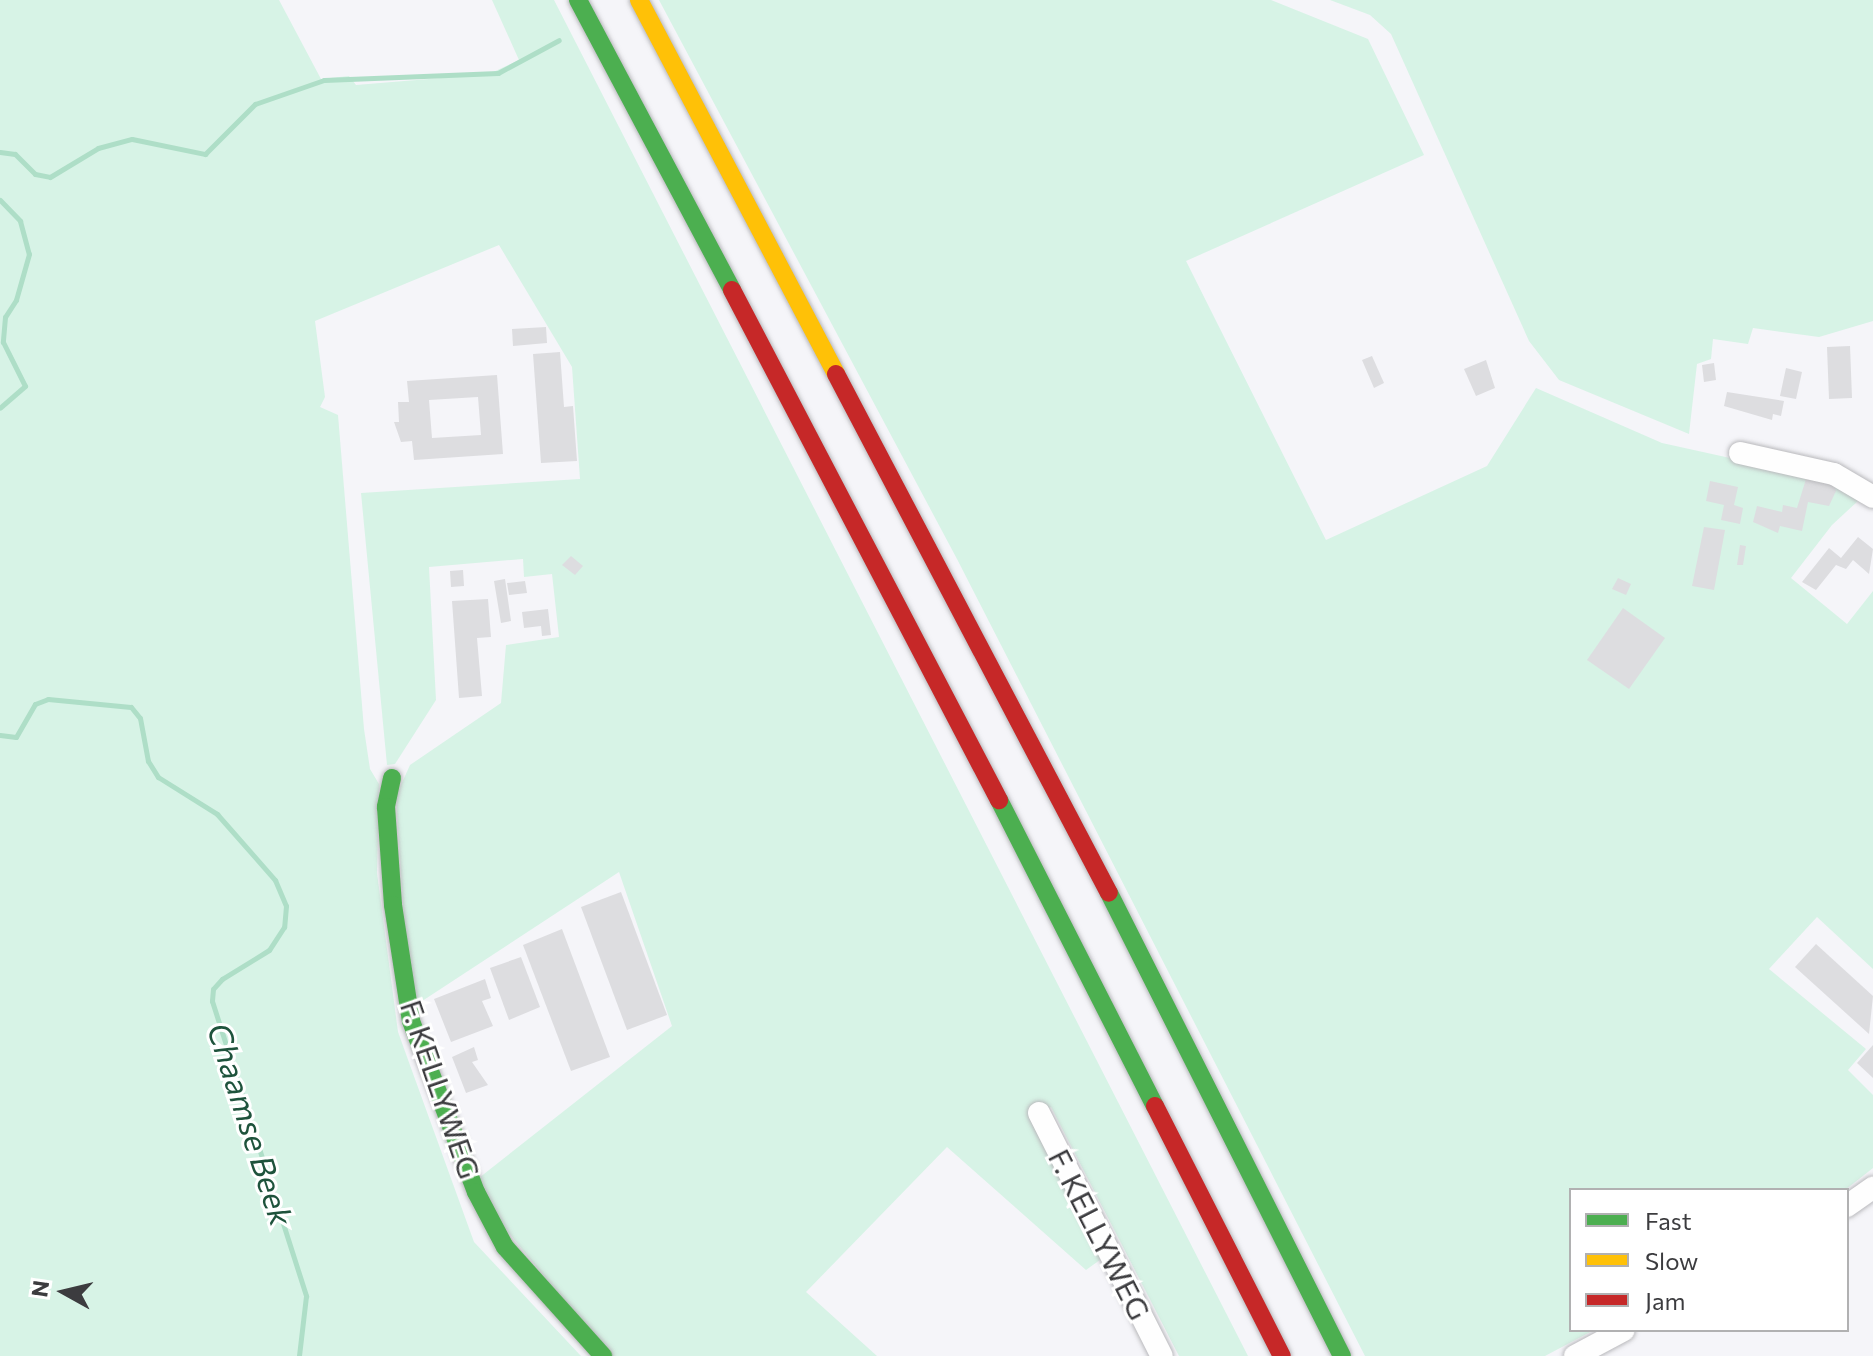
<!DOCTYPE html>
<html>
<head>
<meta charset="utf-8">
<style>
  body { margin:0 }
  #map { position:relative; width:1873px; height:1356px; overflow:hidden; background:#f5f5f9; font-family:Commissioner,sans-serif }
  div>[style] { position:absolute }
  .green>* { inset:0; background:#d7f3e6 }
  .stream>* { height:5px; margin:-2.5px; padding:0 2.5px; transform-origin:2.5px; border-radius:2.5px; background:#aedec7 }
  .building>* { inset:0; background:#dddde0 }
  .roads { filter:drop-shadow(0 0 2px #b9b9bc) drop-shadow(0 0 2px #b9b9bc) }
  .street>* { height:22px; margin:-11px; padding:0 11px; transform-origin:11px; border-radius:11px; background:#fefefe }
  .fast>* { height:18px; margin:-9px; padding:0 9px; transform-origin:9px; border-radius:9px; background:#4caf50 }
  .slow>* { height:18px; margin:-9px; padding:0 9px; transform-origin:9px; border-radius:9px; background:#ffc107 }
  .jam>* { height:18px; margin:-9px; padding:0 9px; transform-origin:9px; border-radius:9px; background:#c62828 }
  span { translate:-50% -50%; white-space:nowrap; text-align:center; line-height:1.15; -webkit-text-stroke:6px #fff; paint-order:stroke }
  .street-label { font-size:30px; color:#3c3c3f }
  .water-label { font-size:32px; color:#1e533c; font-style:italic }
  .legend { position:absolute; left:1569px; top:1188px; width:280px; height:144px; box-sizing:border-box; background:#fff; border:2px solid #b1b1b2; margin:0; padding:10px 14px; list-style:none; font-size:24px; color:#3c3c3f }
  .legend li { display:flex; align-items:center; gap:16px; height:40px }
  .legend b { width:40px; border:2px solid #b1b1b2 }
  .north { position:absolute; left:24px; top:1252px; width:80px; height:80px; -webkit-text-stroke:6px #fff; paint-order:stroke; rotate:278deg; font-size:22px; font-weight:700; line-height:32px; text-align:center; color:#3c3c3f }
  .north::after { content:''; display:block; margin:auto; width:28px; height:36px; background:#3c3c3f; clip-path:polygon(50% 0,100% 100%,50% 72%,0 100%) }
</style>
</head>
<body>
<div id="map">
  <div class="green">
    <div style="clip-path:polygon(0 0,279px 0,321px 79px,349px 76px,356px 85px,489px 74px,519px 60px,492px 0,554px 0,1248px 1356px,1179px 1356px,1051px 1107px,1034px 1117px,1104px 1257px,1086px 1270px,947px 1147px,806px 1292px,877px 1356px,609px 1356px,470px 1185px,672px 1026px,619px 872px,410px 1009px,396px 796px,410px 765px,501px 703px,506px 645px,559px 637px,552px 574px,524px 577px,523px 559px,429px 567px,436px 700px,395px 764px,387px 765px,361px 493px,580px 479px,572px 367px,499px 245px,315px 321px,325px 397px,320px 407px,338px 415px,364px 729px,370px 769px,379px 784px,377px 873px,398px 1032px,474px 1242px,581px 1356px,0 1356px)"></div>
    <div style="clip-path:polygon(659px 0,1271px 0,1368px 39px,1424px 155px,1186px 261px,1326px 540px,1487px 466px,1536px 388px,1662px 443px,1821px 478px,1859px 500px,1832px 525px,1791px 578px,1847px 624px,1873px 591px,1873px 969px,1817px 917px,1769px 969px,1866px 1049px,1848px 1070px,1873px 1095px,1873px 1168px,1845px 1190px,1571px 1190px,1571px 1330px,1594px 1330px,1545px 1356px,1365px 1356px,957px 559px)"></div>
    <div style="clip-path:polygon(1330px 0,1873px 0,1873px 321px,1819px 337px,1753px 328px,1748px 344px,1713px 339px,1711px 359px,1697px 364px,1689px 434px,1559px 380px,1529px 341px,1391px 34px,1370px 15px)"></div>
  </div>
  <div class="stream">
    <div style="left:0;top:152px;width:15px;rotate:8deg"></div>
    <div style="left:15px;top:154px;width:28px;rotate:45deg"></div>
    <div style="left:35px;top:174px;width:15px;rotate:11deg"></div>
    <div style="left:50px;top:177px;width:56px;rotate:-31.1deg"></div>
    <div style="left:98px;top:148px;width:35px;rotate:-15deg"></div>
    <div style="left:132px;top:139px;width:75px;rotate:11.6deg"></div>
    <div style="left:205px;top:154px;width:71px;rotate:-45deg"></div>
    <div style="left:255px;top:104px;width:73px;rotate:-19.2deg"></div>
    <div style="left:324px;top:80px;width:174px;rotate:-2.3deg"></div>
    <div style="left:498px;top:73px;width:69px;rotate:-28.4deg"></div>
    <div style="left:0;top:200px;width:29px;rotate:46deg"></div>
    <div style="left:20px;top:221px;width:34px;rotate:75deg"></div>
    <div style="left:29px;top:254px;width:48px;rotate:105.8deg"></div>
    <div style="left:16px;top:300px;width:20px;rotate:123deg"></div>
    <div style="left:5px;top:317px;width:25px;rotate:95deg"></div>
    <div style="left:3px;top:342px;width:49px;rotate:63.4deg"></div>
    <div style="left:25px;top:386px;width:33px;rotate:139deg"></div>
    <div style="left:0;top:735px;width:16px;rotate:7deg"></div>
    <div style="left:16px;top:737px;width:38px;rotate:-60deg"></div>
    <div style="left:35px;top:704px;width:14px;rotate:-21deg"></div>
    <div style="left:48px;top:699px;width:83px;rotate:5.5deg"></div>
    <div style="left:131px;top:707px;width:14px;rotate:51deg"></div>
    <div style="left:140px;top:718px;width:44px;rotate:79.5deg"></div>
    <div style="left:148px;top:761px;width:19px;rotate:58deg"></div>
    <div style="left:158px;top:777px;width:70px;rotate:32.1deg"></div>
    <div style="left:217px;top:814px;width:88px;rotate:48.7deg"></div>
    <div style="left:275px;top:880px;width:28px;rotate:67deg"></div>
    <div style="left:286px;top:906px;width:21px;rotate:95deg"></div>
    <div style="left:284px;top:927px;width:27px;rotate:123deg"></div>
    <div style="left:269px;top:950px;width:55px;rotate:148.3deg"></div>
    <div style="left:222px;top:979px;width:13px;rotate:132deg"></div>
    <div style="left:213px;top:989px;width:12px;rotate:95deg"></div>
    <div style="left:212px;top:1001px;width:310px;rotate:72.3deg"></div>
    <div style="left:306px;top:1296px;width:60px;rotate:96.7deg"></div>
  </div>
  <div class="building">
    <div style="clip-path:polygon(546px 327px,547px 343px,513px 346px,512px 329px)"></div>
    <div style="clip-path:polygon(1850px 346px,1852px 398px,1829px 399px,1827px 347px)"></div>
    <div style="clip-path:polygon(560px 352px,564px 407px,573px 406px,577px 461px,541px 463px,533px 354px)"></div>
    <div style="clip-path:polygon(1372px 356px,1384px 383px,1374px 388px,1362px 360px)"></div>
    <div style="clip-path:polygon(1486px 360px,1495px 388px,1476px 396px,1464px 369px)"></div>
    <div style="clip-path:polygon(1714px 363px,1716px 380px,1704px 382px,1702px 365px)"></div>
    <div style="clip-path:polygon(1786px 368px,1802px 372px,1796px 399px,1780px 396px)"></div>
    <div style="clip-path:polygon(evenodd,497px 375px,503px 454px,414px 460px,412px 441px,401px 442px,394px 422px,399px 422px,398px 402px,409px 402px,407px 381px,497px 375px,478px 397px,481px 435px,432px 438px,429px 400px,478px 397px)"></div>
    <div style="clip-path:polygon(1727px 392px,1784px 401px,1781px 416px,1773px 414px,1772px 420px,1724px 406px)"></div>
    <div style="clip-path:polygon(1806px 479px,1834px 485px,1836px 491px,1829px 506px,1808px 502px,1802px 531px,1780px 526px,1778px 533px,1753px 522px,1757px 506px,1782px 512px,1783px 505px,1797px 508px)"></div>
    <div style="clip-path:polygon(1710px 481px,1738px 487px,1734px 505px,1743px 508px,1740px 524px,1721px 520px,1724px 505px,1706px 501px)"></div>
    <div style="clip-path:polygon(1704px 527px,1725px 530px,1714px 590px,1692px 586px)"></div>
    <div style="clip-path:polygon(1858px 537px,1873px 549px,1869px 574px,1853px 560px,1846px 569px,1836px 565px,1816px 590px,1802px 582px,1829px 548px,1841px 558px)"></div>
    <div style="clip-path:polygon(1740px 545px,1746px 546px,1743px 565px,1737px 565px)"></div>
    <div style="clip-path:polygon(571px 556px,583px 566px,575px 575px,562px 565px)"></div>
    <div style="clip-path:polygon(463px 570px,464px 586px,451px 587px,450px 571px)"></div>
    <div style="clip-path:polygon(1618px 578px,1631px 584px,1626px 595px,1612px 589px)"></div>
    <div style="clip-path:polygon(505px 579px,511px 621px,501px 623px,494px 581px)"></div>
    <div style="clip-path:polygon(525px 581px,527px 593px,509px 595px,507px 583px)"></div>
    <div style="clip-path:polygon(488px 599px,491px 637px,477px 638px,482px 696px,459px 698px,452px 601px)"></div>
    <div style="clip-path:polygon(1623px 608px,1665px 638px,1629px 689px,1587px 660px)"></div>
    <div style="clip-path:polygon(548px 609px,551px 635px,542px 636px,541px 626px,524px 628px,522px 612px)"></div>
    <div style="clip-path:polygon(621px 892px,667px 1015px,627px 1030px,581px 907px)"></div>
    <div style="clip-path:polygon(562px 929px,610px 1057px,571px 1071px,523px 945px)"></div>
    <div style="clip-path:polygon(1816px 944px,1873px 996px,1869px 1034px,1795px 967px)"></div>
    <div style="clip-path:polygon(521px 957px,540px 1007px,509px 1020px,490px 968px)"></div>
    <div style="clip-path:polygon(485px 979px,491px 998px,482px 1001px,493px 1026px,451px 1042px,434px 999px)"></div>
    <div style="clip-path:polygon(1873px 1045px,1873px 1078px,1857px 1063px)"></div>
    <div style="clip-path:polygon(474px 1047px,478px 1060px,472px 1062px,488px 1085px,466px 1093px,452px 1057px)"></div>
  </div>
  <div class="roads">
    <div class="street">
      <div style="left:1740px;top:453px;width:96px;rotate:12.6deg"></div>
      <div style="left:1834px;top:474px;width:45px;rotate:30.5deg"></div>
      <div style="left:1039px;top:1113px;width:272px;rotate:63.2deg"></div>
      <div style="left:1847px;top:1206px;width:32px;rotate:-35deg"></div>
      <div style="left:1575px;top:1356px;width:55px;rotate:-28deg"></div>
    </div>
    <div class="fast">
      <div style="left:578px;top:0;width:328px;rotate:62deg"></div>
      <div style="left:392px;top:778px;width:30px;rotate:102deg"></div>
      <div style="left:386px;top:807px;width:98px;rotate:85.9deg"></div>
      <div style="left:393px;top:905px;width:117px;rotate:81.2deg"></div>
      <div style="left:411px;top:1021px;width:183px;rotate:69.2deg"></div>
      <div style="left:476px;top:1192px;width:62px;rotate:62.2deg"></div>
      <div style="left:505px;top:1247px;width:147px;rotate:48deg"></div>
      <div style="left:999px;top:800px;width:343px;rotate:63deg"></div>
      <div style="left:1109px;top:893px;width:518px;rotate:63.29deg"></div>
    </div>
    <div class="slow">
      <div style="left:639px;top:0;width:423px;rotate:62.2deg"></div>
    </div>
    <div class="jam">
      <div style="left:732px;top:290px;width:576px;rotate:62.37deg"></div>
      <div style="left:836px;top:374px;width:586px;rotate:62.26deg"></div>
      <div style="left:1155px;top:1106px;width:280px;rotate:63.1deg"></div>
    </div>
  </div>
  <div class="street-label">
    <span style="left:441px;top:1089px;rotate:71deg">F. KELLYWEG</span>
    <span style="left:1100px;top:1234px;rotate:63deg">F. KELLYWEG</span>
  </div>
  <div class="water-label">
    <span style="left:251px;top:1124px;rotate:72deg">Chaamse Beek</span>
  </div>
  <ul class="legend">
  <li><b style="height:10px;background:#4caf50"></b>Fast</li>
  <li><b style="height:10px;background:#ffc107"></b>Slow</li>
  <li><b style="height:10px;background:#c62828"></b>Jam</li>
  </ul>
  <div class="north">N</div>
</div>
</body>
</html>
